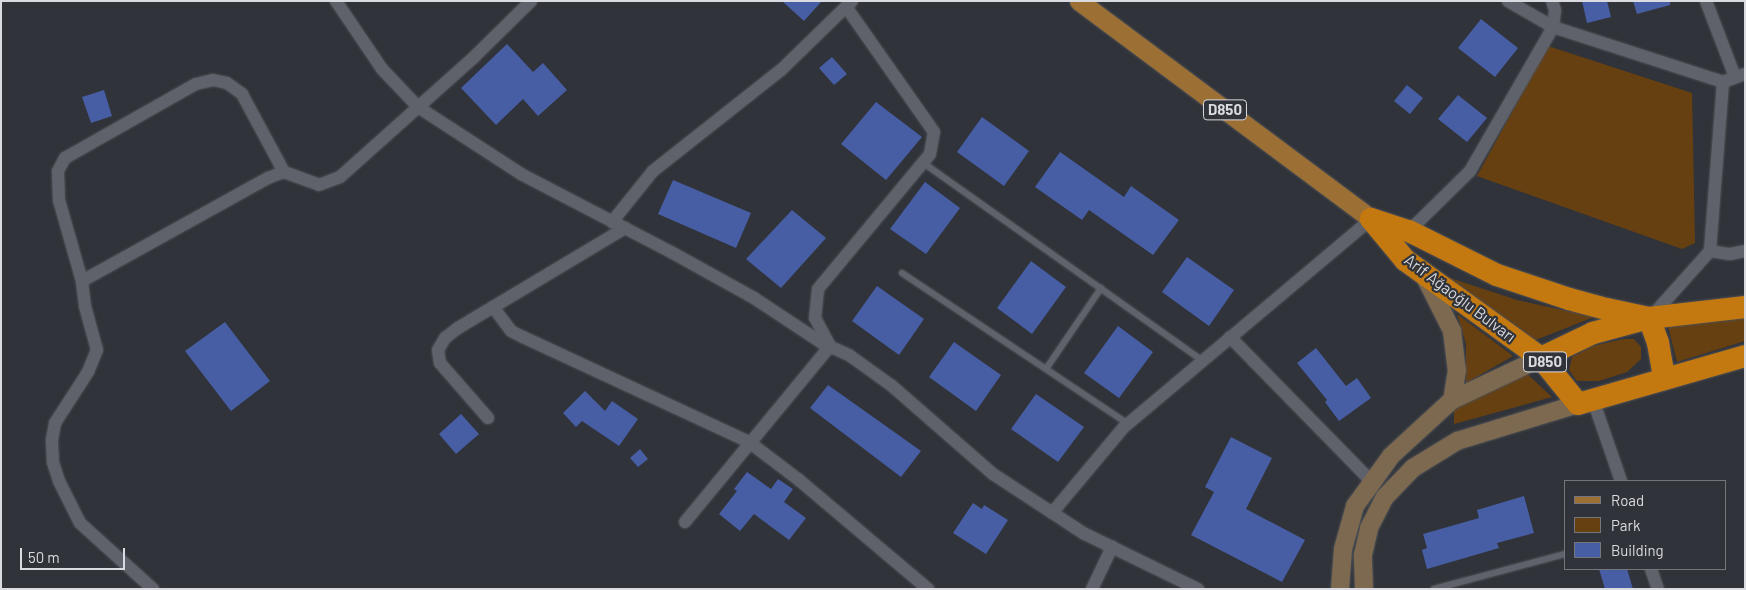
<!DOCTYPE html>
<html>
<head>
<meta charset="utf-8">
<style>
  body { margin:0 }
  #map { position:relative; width:1746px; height:590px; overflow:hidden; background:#303339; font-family:Barlow,sans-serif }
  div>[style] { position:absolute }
  .green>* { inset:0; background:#674011 }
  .building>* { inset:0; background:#475ea5 }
  .roads { filter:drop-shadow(0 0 1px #4e5156) drop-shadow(0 0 1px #4e5156) }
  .lane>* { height:6px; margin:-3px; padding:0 3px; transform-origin:3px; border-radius:3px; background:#5f626a }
  .street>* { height:12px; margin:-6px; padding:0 6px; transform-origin:6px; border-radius:6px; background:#5f626a }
  .secondary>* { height:18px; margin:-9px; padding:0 9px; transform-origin:9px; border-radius:9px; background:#7d694f }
  .primary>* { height:19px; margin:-9.5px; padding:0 9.5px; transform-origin:9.5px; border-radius:9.5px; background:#9c6f34 }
  .highway>* { height:22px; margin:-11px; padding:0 11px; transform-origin:11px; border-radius:11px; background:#c47810 }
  span { translate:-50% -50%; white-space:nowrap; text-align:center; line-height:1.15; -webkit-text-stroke:4.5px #303339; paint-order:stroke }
  .shield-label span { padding:1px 4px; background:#303339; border:1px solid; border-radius:4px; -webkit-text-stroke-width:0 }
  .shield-label { font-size:15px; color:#dadbe0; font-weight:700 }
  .street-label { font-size:16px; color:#dadbe0 }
  .frame { position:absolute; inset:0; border:2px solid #dadbe0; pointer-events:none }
  .legend { position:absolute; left:1564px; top:480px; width:162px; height:90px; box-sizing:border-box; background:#303339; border:1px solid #74767c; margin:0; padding:6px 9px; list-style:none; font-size:15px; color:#dadbe0 }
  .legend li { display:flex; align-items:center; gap:10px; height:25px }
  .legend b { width:25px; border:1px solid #74767c }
  .scale { position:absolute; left:20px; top:548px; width:105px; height:22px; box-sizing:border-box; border:2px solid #dadbe0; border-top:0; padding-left:6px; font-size:15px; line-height:18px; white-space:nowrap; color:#dadbe0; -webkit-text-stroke:4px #303339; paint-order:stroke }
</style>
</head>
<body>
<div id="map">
  <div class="green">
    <div style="clip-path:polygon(1548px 46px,1692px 93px,1695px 243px,1682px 249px,1477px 176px)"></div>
    <div style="clip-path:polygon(1441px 275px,1517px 300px,1594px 317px,1528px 343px)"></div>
    <div style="clip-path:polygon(1457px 314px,1513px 356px,1466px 383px,1466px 344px)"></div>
    <div style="clip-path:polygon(1745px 318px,1745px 341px,1677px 362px,1668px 326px,1694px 321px)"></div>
    <div style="clip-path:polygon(1624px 339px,1634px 339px,1641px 347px,1641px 359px,1627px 372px,1599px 381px,1577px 381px,1569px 370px,1572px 357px,1592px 346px)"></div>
    <div style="clip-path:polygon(1523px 370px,1552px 397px,1454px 424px,1454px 410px)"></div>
  </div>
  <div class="building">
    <div style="clip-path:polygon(782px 1px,822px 1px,804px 21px)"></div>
    <div style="clip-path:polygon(1582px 1px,1607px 1px,1611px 17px,1587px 23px)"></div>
    <div style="clip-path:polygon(1633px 1px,1670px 1px,1670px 5px,1637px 14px)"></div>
    <div style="clip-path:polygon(1481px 19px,1518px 48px,1495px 77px,1458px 48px)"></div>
    <div style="clip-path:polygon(507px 44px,533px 72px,543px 63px,567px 90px,538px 116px,523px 99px,496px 125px,461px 88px)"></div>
    <div style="clip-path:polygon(832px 57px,847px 74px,834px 85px,819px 68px)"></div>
    <div style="clip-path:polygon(1407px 85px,1423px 98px,1410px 114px,1394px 101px)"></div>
    <div style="clip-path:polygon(104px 90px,112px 116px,91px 123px,82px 97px)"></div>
    <div style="clip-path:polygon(1458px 95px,1487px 118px,1467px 142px,1438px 119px)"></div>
    <div style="clip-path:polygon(876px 102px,922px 137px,886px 180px,841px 144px)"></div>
    <div style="clip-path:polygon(982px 117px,1029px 151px,1004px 186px,957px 152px)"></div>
    <div style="clip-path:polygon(1060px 152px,1124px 197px,1131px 186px,1179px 220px,1153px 255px,1089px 210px,1082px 220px,1035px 187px)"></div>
    <div style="clip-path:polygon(673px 180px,751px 213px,736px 248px,658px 214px)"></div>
    <div style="clip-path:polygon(925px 182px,960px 208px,926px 254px,890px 229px)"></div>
    <div style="clip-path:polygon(792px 210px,826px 238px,781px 288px,746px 259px)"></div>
    <div style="clip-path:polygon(1187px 257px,1234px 290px,1209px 326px,1162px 292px)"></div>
    <div style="clip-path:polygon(1031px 261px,1066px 287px,1032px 334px,997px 308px)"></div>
    <div style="clip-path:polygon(877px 286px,924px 319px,899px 355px,852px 321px)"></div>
    <div style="clip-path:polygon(225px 322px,270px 381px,231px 411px,185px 351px)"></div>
    <div style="clip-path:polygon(1118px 326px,1153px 352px,1119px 398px,1084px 373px)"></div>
    <div style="clip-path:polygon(954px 342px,1001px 375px,976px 411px,929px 377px)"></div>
    <div style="clip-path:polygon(1316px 348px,1346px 386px,1357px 378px,1371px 398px,1339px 421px,1325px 402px,1327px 400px,1297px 363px)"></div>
    <div style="clip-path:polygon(828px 385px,921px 451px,901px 477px,810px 408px)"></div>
    <div style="clip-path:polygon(585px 391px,605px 411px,612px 401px,638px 419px,619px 446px,582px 421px,576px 427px,563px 413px)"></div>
    <div style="clip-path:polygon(1036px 394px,1084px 427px,1058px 462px,1011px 429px)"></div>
    <div style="clip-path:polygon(461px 414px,479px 434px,456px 454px,439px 434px)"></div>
    <div style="clip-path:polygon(1231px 437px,1272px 458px,1246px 509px,1305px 540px,1282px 582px,1191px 535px,1214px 492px,1205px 487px)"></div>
    <div style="clip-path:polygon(640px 449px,648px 459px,638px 467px,630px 458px)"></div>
    <div style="clip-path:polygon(747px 472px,771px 489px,778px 479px,793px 489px,784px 502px,806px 518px,789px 540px,754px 514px,740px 531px,719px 514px,737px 491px,734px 489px)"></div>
    <div style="clip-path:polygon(1524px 496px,1534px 533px,1497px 543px,1499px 548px,1427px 569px,1422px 550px,1427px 548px,1423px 534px,1479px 518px,1477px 510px)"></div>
    <div style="clip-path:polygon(973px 503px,982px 509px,984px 505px,1008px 520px,986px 554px,953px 533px)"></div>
    <div style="clip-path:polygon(1599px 569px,1627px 569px,1633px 589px,1605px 589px)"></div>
  </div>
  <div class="roads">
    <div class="lane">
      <div style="left:922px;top:162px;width:343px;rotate:35.3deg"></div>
      <div style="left:902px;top:273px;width:272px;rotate:33.7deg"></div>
      <div style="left:1046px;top:369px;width:98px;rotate:-55.8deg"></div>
      <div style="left:1434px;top:589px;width:136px;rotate:-15deg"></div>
    </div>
    <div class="street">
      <div style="left:336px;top:1px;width:82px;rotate:55.9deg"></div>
      <div style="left:382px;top:69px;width:52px;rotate:46.5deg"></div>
      <div style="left:418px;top:107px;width:123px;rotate:33deg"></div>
      <div style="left:521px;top:174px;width:169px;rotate:27.5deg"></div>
      <div style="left:671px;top:252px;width:95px;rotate:29deg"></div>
      <div style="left:754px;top:298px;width:82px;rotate:33.5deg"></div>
      <div style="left:822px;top:343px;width:30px;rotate:24deg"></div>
      <div style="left:849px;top:355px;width:53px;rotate:35.8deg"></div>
      <div style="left:892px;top:386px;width:134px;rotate:41.1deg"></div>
      <div style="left:993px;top:474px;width:108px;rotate:33.2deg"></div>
      <div style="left:1083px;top:533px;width:128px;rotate:26deg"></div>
      <div style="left:1508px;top:1px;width:52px;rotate:30deg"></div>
      <div style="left:1553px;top:27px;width:179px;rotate:17.9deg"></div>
      <div style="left:1706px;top:1px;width:81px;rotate:69.1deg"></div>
      <div style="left:612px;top:222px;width:65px;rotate:-51.2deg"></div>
      <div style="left:653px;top:171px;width:163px;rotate:-38.3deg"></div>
      <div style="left:781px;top:70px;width:99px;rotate:-44.2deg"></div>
      <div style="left:1409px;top:231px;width:86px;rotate:-44.5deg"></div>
      <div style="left:1470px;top:171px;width:166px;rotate:-60deg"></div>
      <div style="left:1553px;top:27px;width:17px;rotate:-83deg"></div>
      <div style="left:1555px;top:10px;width:9px;rotate:-108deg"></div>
      <div style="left:1710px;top:251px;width:20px;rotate:9deg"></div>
      <div style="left:1730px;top:254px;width:15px;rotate:-11deg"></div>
      <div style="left:82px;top:281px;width:84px;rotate:-105.9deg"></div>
      <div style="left:59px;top:200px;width:29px;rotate:-92deg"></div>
      <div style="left:58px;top:171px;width:15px;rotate:-62deg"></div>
      <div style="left:65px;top:158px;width:150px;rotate:-29.5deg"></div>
      <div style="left:196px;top:84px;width:17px;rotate:-13deg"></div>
      <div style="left:213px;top:80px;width:14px;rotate:12deg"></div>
      <div style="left:227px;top:83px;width:19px;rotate:36deg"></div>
      <div style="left:242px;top:94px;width:89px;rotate:61.7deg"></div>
      <div style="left:493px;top:307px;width:30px;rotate:53deg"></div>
      <div style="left:511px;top:331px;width:13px;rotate:27deg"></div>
      <div style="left:523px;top:337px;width:249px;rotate:24.9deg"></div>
      <div style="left:749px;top:442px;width:63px;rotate:37.2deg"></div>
      <div style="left:799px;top:480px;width:169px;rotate:40.2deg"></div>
      <div style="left:1650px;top:318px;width:90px;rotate:-48.2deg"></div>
      <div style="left:1710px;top:251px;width:169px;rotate:-85.6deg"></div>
      <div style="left:1723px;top:82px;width:23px;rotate:-20deg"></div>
      <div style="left:1230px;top:337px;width:203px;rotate:45.6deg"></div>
      <div style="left:1593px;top:400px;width:86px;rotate:70.9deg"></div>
      <div style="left:488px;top:418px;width:73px;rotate:-131.1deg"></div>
      <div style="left:440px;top:363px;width:13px;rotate:-99deg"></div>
      <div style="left:438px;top:350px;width:14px;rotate:-60deg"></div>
      <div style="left:445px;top:338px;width:16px;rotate:-38deg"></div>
      <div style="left:458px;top:328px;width:195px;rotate:-30.9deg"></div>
      <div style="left:1052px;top:513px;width:111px;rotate:-50.1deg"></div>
      <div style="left:1123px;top:428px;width:324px;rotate:-40.1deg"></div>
      <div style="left:685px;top:522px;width:228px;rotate:-50.5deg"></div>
      <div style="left:830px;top:346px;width:32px;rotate:-118deg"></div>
      <div style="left:815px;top:318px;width:29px;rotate:-84deg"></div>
      <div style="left:818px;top:289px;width:175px;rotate:-50.3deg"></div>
      <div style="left:930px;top:154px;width:22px;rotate:-80deg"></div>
      <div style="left:934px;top:132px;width:153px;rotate:-125.1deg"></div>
      <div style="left:1651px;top:569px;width:21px;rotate:71deg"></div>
      <div style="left:153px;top:589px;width:98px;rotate:-137.9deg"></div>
      <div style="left:80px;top:523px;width:47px;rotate:-116.6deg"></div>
      <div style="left:59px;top:481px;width:20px;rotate:-108deg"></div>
      <div style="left:53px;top:462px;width:22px;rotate:-93deg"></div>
      <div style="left:52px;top:440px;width:17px;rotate:-80deg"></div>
      <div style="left:55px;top:423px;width:61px;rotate:-57.1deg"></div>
      <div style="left:88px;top:372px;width:24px;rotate:-68deg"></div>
      <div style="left:97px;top:350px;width:46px;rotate:-105.3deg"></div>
      <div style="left:85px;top:306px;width:25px;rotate:-97deg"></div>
      <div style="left:82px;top:281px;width:213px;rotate:-29deg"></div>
      <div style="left:268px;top:178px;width:17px;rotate:-21deg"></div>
      <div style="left:284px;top:172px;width:37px;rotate:20deg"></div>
      <div style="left:319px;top:185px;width:22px;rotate:-21deg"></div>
      <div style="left:340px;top:177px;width:180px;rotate:-41.8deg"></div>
      <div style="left:474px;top:57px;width:80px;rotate:-44.5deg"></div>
      <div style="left:1092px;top:589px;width:47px;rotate:-64.5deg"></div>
    </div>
    <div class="secondary">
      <div style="left:1424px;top:275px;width:63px;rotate:63.4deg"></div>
      <div style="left:1452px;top:331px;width:39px;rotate:83deg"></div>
      <div style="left:1457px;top:370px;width:30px;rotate:99deg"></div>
      <div style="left:1340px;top:589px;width:40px;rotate:-85.7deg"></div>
      <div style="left:1343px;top:549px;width:45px;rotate:-74.4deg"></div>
      <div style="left:1355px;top:506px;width:62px;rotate:-54.2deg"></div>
      <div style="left:1391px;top:456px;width:83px;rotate:-42.6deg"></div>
      <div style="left:1452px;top:400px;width:98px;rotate:-25.3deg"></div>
      <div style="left:1364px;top:589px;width:34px;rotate:-92deg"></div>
      <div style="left:1363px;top:555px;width:28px;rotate:-77deg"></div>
      <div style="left:1369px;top:528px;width:35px;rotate:-63deg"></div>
      <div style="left:1385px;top:497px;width:40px;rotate:-46deg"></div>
      <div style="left:1413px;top:468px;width:52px;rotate:-31.5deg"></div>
      <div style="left:1457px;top:441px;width:127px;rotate:-17deg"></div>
    </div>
    <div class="primary">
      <div style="left:1079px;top:1px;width:364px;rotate:36.7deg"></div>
    </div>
    <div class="highway">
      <div style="left:1371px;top:219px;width:53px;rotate:50.3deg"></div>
      <div style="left:1405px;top:260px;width:168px;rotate:35.8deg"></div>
      <div style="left:1541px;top:358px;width:59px;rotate:51.2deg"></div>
      <div style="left:1578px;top:404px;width:174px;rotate:-16deg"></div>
      <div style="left:1371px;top:219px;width:40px;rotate:18deg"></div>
      <div style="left:1409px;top:231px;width:98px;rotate:26.6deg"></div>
      <div style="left:1497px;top:275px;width:76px;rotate:18.4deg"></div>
      <div style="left:1569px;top:299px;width:39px;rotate:15deg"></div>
      <div style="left:1607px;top:309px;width:43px;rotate:12.1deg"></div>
      <div style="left:1649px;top:318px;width:97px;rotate:-6.5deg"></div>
      <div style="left:1541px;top:358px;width:58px;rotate:-25.7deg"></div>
      <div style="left:1593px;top:333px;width:58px;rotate:-15deg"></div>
      <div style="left:1649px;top:318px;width:27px;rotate:70deg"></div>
      <div style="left:1658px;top:343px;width:36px;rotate:80deg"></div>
    </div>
  </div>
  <div class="shield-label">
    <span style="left:1225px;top:110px">D850</span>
    <span style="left:1545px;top:362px">D850</span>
  </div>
  <div class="street-label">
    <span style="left:1460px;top:298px;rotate:37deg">Arif Ağaoğlu Bulvarı</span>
  </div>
  <div class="frame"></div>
  <ul class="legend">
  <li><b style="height:6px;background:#9c6f34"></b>Road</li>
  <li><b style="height:14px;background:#674011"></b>Park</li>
  <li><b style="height:14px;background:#475ea5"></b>Building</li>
  </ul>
  <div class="scale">50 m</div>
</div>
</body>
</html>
